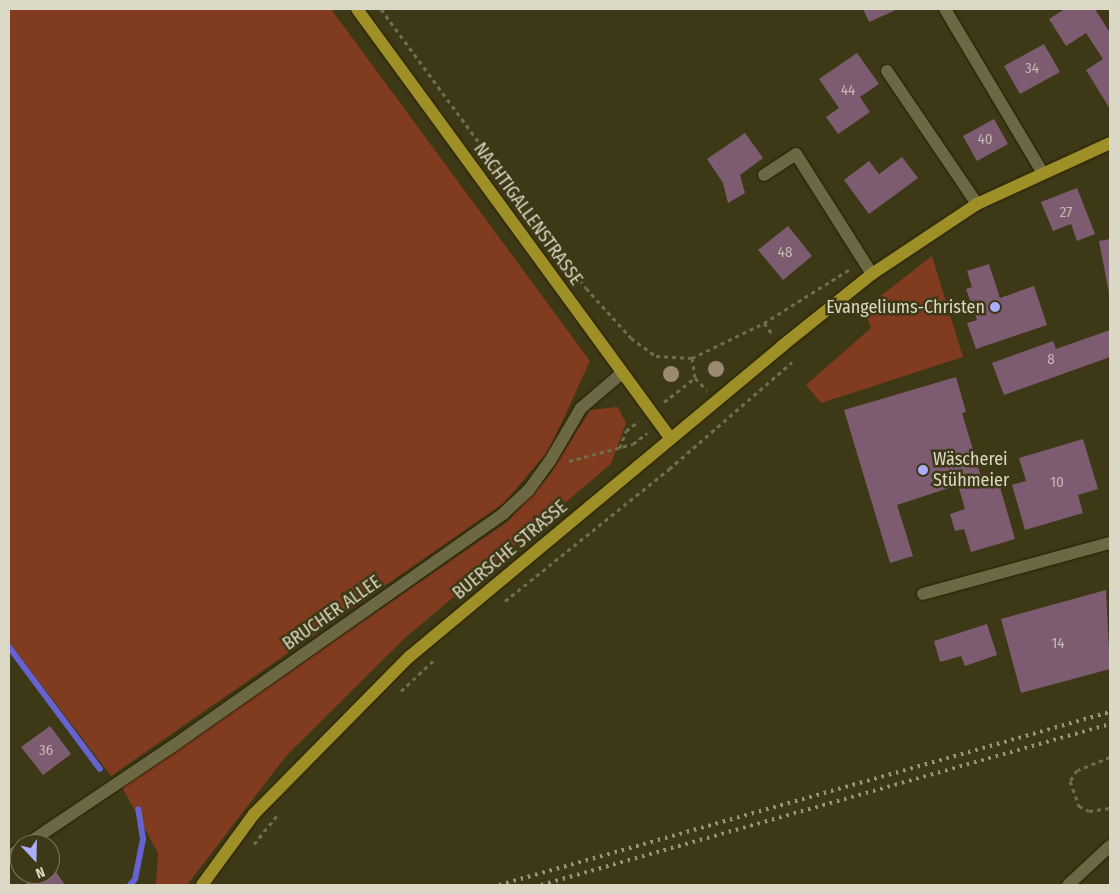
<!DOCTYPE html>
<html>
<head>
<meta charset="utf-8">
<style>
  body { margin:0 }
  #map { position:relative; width:1119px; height:894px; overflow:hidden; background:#3d3815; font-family:"Fira Sans Condensed",sans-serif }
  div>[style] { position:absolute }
  .green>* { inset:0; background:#813b1f }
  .stream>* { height:6px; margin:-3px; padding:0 3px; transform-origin:3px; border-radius:3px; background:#6662cf }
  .building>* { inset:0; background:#7d5c71 }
  .path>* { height:3px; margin-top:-1.5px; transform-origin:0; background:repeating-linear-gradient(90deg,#716d4f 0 4px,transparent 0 8px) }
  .roads { filter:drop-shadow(0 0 1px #241f00) drop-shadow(0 0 1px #241f00) }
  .minor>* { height:12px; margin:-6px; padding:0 6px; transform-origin:6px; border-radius:6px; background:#6d6844 }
  .major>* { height:12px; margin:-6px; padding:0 6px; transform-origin:6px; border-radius:6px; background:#9e9027 }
  .rail>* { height:4px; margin-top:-2px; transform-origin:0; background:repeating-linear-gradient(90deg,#98947a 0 2.5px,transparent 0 7.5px) }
  .trees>* { width:16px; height:16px; margin:-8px; border-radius:50%; background:#9c8972 }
  .dots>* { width:14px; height:14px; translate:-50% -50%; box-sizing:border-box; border:2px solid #3d3815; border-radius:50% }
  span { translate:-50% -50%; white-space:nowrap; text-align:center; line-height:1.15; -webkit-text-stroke:5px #3d3815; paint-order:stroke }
  .number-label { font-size:15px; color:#c4b9b0 }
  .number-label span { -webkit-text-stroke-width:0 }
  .street-label { font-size:18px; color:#dbd8c5 }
  .poi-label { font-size:18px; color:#dbd8c5 }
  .right { translate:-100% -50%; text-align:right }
  .left { translate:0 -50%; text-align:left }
  .frame { position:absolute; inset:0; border:10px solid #dbd8c5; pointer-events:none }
  .north { position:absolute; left:10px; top:834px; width:50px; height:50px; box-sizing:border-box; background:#3d3815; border:1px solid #7c785b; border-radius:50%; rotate:159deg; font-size:14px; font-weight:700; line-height:20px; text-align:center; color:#dbd8c5 }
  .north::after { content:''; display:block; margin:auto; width:18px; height:22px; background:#abaffb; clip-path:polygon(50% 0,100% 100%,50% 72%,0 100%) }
</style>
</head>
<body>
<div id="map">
  <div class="green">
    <div style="clip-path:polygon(9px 9px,331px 9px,590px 361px,549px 450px,504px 503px,111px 776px,9px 642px)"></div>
    <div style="clip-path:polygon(932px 256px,963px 357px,821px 403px,806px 385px,871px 328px,864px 309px)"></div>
    <div style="clip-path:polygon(618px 407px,626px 423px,611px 464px,405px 638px,286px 756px,187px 885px,156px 885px,158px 853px,122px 787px,507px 522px,549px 476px,590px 410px)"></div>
  </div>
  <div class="stream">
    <div style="left:9px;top:647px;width:152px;rotate:53.3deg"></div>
    <div style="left:130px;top:885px;width:8px;rotate:-50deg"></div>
    <div style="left:135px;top:879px;width:41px;rotate:-78.7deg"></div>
    <div style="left:143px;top:839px;width:30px;rotate:-99deg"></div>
  </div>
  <div class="building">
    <div style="clip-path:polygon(863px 9px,898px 9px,869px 22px)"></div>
    <div style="clip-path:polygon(1065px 9px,1095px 9px,1110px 33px,1110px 109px,1086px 70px,1103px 59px,1086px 33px,1066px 46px,1049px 19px)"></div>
    <div style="clip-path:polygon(1044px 44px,1060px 72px,1020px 94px,1004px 66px)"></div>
    <div style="clip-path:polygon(857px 53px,879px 84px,860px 97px,870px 112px,838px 134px,826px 117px,839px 108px,819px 79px)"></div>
    <div style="clip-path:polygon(994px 119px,1008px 144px,977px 161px,963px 136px)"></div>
    <div style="clip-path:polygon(745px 133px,763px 158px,740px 175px,745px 193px,728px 203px,723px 183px,707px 159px)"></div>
    <div style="clip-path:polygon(902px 157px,918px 178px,869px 214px,844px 180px,869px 161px,879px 174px)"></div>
    <div style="clip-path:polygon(1077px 188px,1095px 234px,1077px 241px,1071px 224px,1053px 231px,1041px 202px)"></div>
    <div style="clip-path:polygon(788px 226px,812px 256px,783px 280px,758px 250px)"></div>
    <div style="clip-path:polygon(1110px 239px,1110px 293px,1109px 293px,1099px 241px)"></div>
    <div style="clip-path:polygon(989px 264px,1000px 298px,1034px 286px,1047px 325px,976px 349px,967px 323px,977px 320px,966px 289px,972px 287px,967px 271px)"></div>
    <div style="clip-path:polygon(1110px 330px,1110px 357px,1004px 395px,992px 363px,1053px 341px,1056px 349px)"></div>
    <div style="clip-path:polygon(956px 377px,966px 412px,962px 413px,982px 480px,998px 480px,1015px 539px,971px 552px,964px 529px,955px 531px,950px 514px,965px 509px,958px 485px,897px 505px,913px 556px,890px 563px,844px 410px)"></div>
    <div style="clip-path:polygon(1083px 439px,1098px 489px,1078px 495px,1083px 513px,1025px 530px,1012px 485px,1026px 481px,1019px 458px)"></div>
    <div style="clip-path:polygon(1106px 590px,1110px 669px,1021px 693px,1001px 619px)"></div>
    <div style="clip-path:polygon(987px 624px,997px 655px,965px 666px,961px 656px,940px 662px,934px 641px)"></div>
    <div style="clip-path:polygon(50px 726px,71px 754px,43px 775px,21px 747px)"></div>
    <div style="clip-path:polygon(52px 866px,65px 885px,24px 885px,40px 874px,50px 874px)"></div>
  </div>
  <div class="path">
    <div style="left:381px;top:9px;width:346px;rotate:53.7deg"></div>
    <div style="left:586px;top:288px;width:67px;rotate:48deg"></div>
    <div style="left:631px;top:338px;width:31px;rotate:36deg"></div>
    <div style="left:656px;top:356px;width:36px;rotate:3deg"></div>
    <div style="left:692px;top:358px;width:80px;rotate:-25.9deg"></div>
    <div style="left:764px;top:323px;width:15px;rotate:53deg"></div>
    <div style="left:764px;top:323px;width:102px;rotate:-32.1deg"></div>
    <div style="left:692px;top:358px;width:20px;rotate:81deg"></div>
    <div style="left:695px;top:378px;width:17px;rotate:45deg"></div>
    <div style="left:664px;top:402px;width:39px;rotate:-38deg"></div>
    <div style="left:620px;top:448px;width:18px;rotate:-71deg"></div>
    <div style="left:626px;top:431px;width:16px;rotate:-38deg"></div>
    <div style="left:569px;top:461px;width:66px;rotate:-14.9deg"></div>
    <div style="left:633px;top:444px;width:18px;rotate:-38deg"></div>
    <div style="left:505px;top:601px;width:211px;rotate:-38.8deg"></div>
    <div style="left:669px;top:469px;width:163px;rotate:-41deg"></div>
    <div style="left:401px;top:691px;width:44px;rotate:-43.2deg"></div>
    <div style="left:1110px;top:757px;width:35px;rotate:158deg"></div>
    <div style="left:1077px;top:770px;width:13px;rotate:122deg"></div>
    <div style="left:1070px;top:781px;width:27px;rotate:70deg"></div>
    <div style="left:1079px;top:806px;width:11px;rotate:27deg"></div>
    <div style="left:1089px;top:811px;width:21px;rotate:-8deg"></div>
    <div style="left:254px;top:844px;width:36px;rotate:-51deg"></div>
  </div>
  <div class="roads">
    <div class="minor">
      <div style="left:945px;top:9px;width:190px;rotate:59.2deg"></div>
      <div style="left:887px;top:71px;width:161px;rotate:55.9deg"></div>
      <div style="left:764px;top:175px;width:38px;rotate:-33deg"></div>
      <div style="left:796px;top:154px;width:142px;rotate:57.7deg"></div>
      <div style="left:923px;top:594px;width:194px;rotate:-15.3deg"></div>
      <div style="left:27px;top:844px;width:176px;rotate:-33.9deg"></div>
      <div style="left:173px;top:746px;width:405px;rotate:-35.1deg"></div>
      <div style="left:504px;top:513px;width:33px;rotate:-43deg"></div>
      <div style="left:528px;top:491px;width:37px;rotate:-54deg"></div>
      <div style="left:550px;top:461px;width:61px;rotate:-59.7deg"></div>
      <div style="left:581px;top:408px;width:54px;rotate:-40.5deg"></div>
      <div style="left:9px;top:856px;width:13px;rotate:-32deg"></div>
      <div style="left:1068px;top:885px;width:57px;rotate:-42.9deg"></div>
    </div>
    <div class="major">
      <div style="left:357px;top:9px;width:532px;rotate:53.86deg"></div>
      <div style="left:202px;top:885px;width:88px;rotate:-53.8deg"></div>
      <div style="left:254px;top:814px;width:221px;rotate:-45.4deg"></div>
      <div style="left:409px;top:657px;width:486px;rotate:-39.8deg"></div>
      <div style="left:782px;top:346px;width:115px;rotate:-38.7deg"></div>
      <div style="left:872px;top:274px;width:126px;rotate:-33.7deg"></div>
      <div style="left:977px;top:204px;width:146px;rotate:-24.6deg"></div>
    </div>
  </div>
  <div class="rail">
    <div style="left:499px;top:885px;width:635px;rotate:-15.81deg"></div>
    <div style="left:541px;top:885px;width:591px;rotate:-15.8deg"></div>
  </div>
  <div class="trees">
    <div style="left:716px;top:369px"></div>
    <div style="left:671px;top:374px"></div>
  </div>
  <div class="dots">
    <div style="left:995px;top:307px;background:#abaffb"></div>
    <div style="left:923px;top:470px;background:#abaffb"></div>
  </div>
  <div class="number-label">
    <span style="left:1032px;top:69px">34</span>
    <span style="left:848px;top:91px">44</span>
    <span style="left:985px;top:140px">40</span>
    <span style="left:1066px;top:213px">27</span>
    <span style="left:785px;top:253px">48</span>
    <span style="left:1051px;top:360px">8</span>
    <span style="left:1057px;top:483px">10</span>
    <span style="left:1058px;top:644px">14</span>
    <span style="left:46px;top:751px">36</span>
  </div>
  <div class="street-label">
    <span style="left:528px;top:214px;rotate:54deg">NACHTIGALLENSTRASSE</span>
    <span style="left:510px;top:550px;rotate:-40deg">BUERSCHE STRASSE</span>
    <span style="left:332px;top:613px;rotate:-35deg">BRUCHER ALLEE</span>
  </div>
  <div class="poi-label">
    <span class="right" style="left:985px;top:307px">Evangeliums-Christen</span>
    <span class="left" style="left:933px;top:470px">Wäscherei<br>Stühmeier</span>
  </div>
  <div class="frame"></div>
  <div class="north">N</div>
</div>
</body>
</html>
